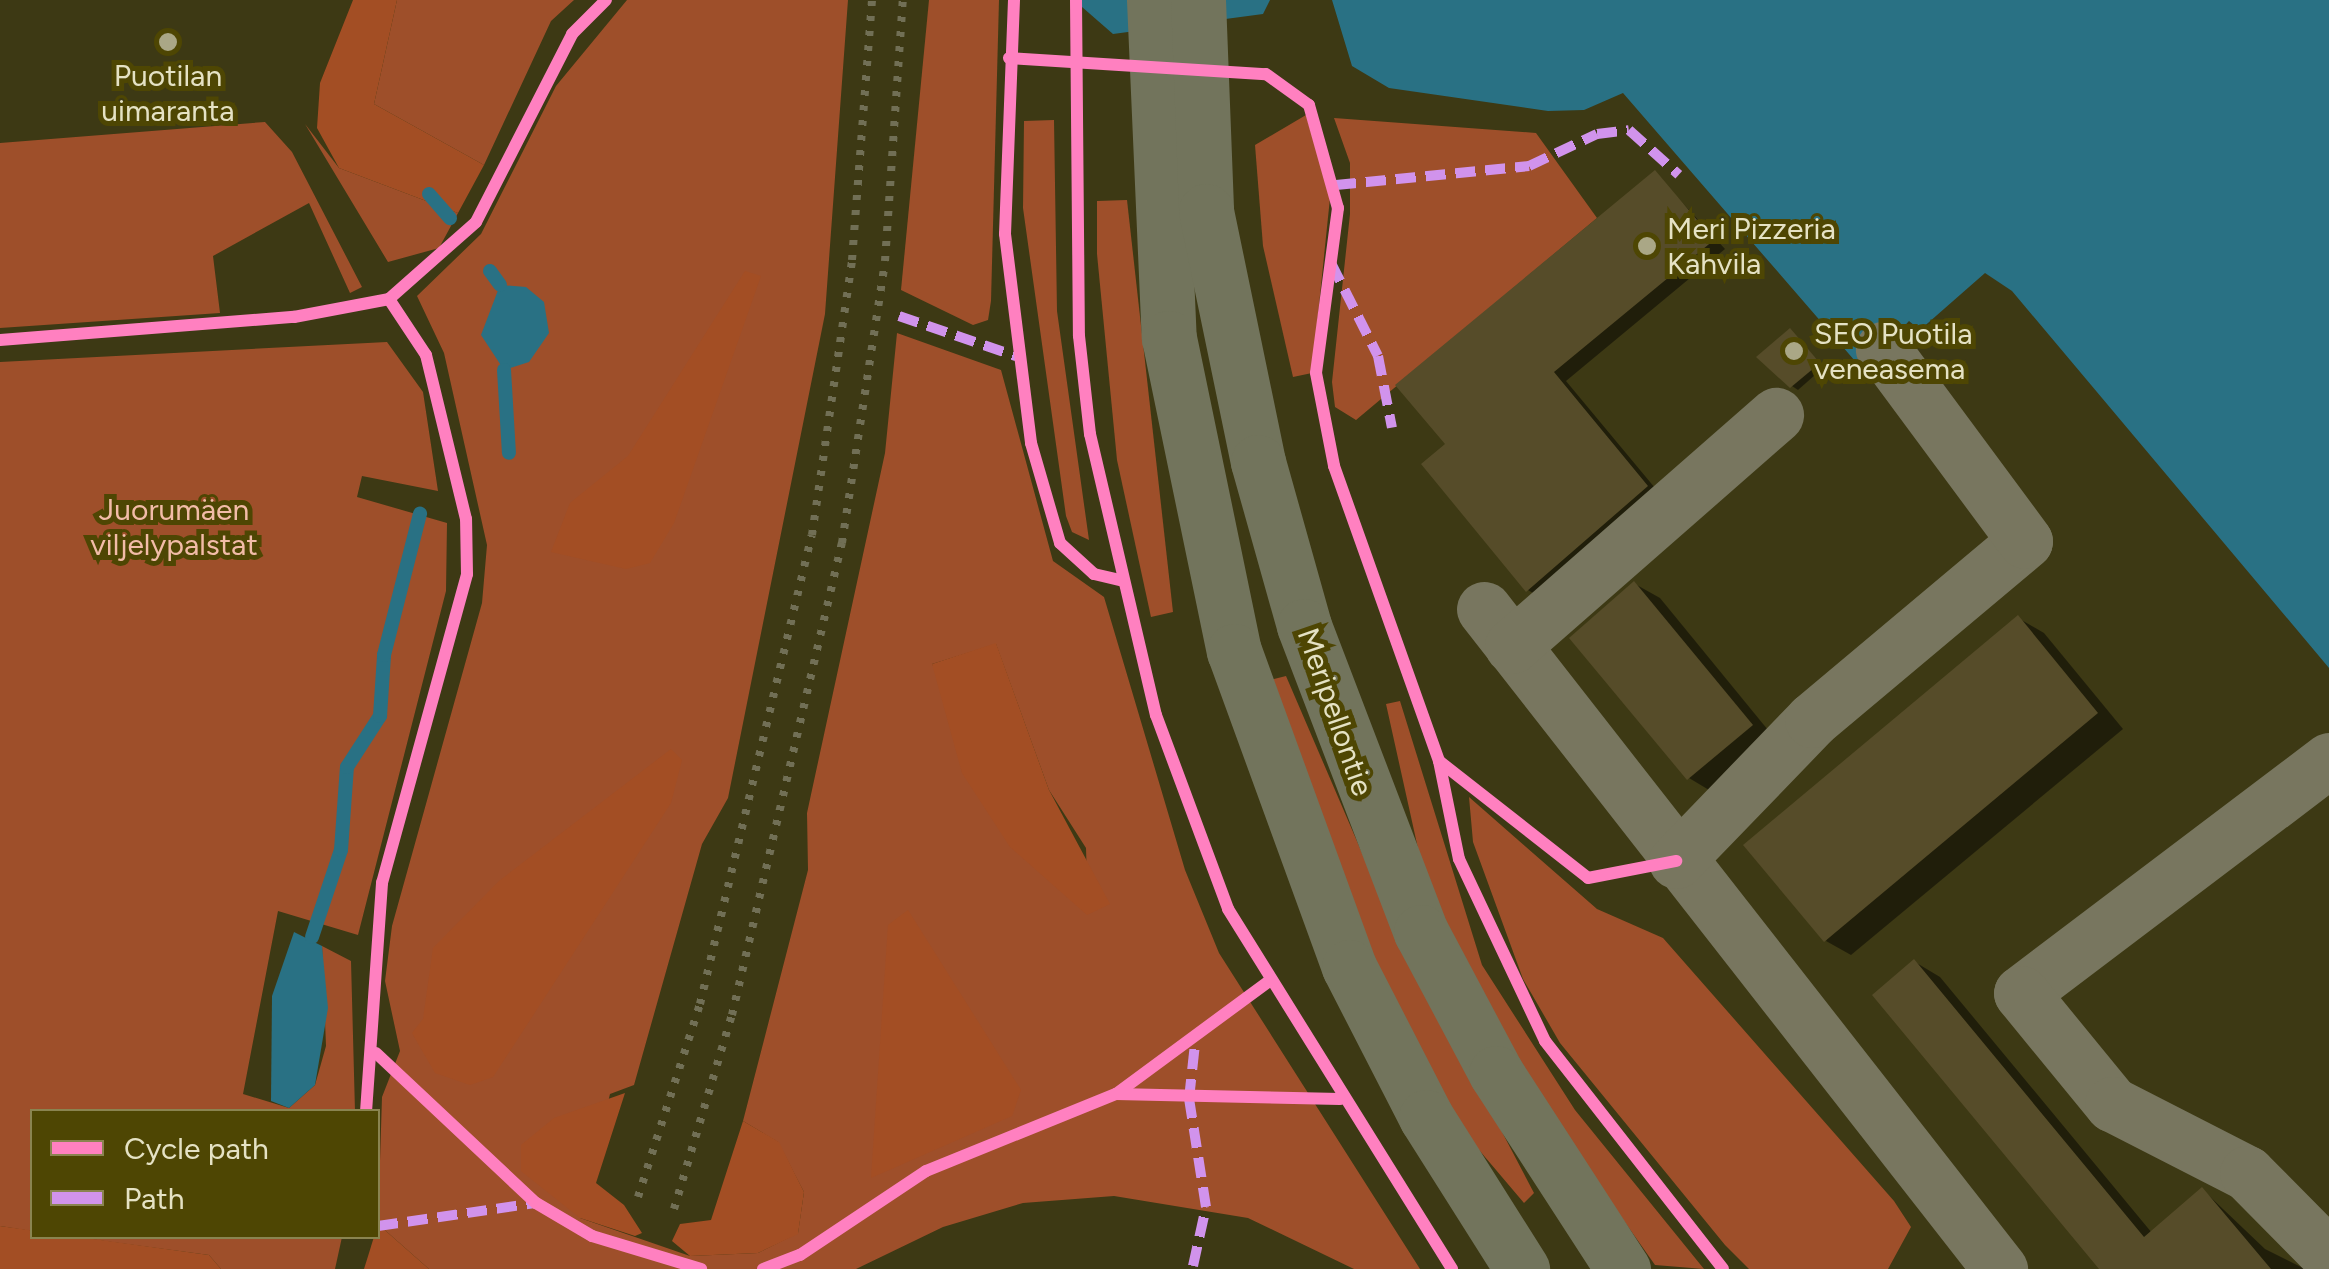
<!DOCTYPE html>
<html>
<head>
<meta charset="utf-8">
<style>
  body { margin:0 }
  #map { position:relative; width:2329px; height:1269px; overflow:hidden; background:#3d3914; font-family:Figtree,sans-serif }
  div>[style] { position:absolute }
  .green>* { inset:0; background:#9e4f2a }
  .forest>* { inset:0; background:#a34e24 }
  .water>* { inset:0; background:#297184 }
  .shadow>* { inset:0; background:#0007 }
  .stream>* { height:14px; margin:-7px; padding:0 7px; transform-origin:7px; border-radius:7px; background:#297184 }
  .building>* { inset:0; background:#564c29 }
  .minor>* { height:55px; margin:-27.5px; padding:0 27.5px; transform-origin:27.5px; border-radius:27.5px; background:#78765f }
  .major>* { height:55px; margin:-27.5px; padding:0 27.5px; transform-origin:27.5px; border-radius:27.5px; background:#72745c }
  .rail>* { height:8px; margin-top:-4px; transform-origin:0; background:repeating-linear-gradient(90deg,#716f55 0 5px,transparent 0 15px) }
  .quiet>* { height:10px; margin-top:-5px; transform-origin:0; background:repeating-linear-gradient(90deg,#d193ec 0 20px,transparent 0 30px) }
  .cycleway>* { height:12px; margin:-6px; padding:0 6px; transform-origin:6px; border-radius:6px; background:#ff80c0 }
  .dots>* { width:28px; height:28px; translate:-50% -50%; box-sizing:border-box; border:5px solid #4e4603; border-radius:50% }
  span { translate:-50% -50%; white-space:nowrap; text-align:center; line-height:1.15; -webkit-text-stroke:10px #4e4603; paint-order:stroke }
  .poi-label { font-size:30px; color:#e5e2c4 }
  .left { translate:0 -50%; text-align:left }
  .park-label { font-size:30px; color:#f2bca8 }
  .street-label { font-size:30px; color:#e5e2c4 }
  .legend { position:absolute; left:30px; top:1109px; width:350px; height:130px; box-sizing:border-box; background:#4e4603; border:2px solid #8a8450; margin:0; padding:12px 18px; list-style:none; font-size:30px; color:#e5e2c4 }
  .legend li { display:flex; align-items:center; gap:20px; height:50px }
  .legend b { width:50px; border:2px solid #8a8450 }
</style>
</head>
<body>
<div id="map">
  <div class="green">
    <div style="clip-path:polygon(397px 0,574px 0,551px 21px,484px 165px,374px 104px)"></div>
    <div style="clip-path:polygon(evenodd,627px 0,848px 0,825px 314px,728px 798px,702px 844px,634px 1085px,610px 1094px,580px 1218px,690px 1256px,758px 1253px,798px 1233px,804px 1192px,778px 1142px,743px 1121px,808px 870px,807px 813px,885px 453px,897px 333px,1001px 370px,1053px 561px,1104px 597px,1185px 870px,1219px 953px,1420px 1269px,1354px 1269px,1248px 1218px,1114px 1196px,1023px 1203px,943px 1227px,856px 1269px,429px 1269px,378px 1224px,382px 1097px,400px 1051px,385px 981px,392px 926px,482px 603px,487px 545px,444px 353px,417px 296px,481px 234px,556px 86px,627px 0,996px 644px,1049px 790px,1086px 848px,1088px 914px,1063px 892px,932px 664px,996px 644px)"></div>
    <div style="clip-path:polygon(929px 0,999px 0,991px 301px,988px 320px,973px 325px,901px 290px)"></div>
    <div style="clip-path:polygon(1306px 115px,1330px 198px,1312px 373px,1293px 377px,1263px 246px,1255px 145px)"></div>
    <div style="clip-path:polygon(1334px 118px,1536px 133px,1597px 218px,1356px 420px,1335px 407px,1332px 382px,1350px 214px,1350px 163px)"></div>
    <div style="clip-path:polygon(1054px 120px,1057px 311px,1089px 540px,1072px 532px,1066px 516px,1023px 208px,1024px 121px)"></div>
    <div style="clip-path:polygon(265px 122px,292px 152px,362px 287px,350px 293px,309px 203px,213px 256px,220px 313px,0 328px,0 143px)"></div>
    <div style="clip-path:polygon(305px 124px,339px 168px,458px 213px,439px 248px,388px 262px)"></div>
    <div style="clip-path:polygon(1127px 200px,1173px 612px,1151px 617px,1117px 460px,1097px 254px,1097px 201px)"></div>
    <div style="clip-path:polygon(387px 342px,423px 392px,438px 491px,362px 476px,357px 497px,447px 523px,446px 591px,358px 935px,278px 911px,243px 1094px,289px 1108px,315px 1085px,326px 1046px,322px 946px,351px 961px,355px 1111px,32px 1112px,32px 1231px,0 1226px,0 362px)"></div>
    <div style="clip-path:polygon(1286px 676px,1390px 918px,1534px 1193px,1524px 1203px,1457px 1124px,1369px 957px,1266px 681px)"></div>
    <div style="clip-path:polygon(1400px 701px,1482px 965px,1575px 1110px,1704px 1269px,1655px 1265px,1553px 1120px,1478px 992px,1423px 871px,1386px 704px)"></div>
    <div style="clip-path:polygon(1469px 797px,1597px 909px,1663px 938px,1894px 1201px,1911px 1227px,1888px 1269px,1749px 1269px,1725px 1245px,1560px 1043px,1523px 979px,1473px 842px)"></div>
    <div style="clip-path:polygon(75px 1237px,342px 1237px,335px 1269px,221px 1269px,209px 1255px)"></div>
  </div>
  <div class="forest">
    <div style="clip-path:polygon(353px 0,397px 0,374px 104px,484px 165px,458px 213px,339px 168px,317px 128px,320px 83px)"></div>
    <div style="clip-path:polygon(745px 271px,761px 276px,674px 523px,650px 563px,626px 569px,551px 552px,570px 503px,628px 456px)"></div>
    <div style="clip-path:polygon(996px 643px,1049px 790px,1110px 904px,1087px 915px,1010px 847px,962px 773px,932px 664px)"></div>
    <div style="clip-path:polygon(671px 749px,682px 760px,671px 803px,493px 1077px,470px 1085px,435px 1073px,412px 1033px,423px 1019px,433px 948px,499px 881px)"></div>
    <div style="clip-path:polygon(908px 910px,1021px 1090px,1012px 1116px,871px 1178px,888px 925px)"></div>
    <div style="clip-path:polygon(625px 1093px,596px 1183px,624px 1205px,642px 1233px,635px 1236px,580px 1218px,521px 1171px,521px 1145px,554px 1118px)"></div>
    <div style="clip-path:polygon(743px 1121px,779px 1142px,804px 1192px,798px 1234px,758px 1253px,690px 1256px,672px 1241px,680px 1224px,711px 1220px)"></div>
    <div style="clip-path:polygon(378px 1224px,429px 1269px,364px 1269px)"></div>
    <div style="clip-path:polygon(0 1226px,209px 1255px,221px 1269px,0 1269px)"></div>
  </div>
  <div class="water">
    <div style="clip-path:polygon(1074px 0,1270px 0,1263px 14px,1113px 34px)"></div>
    <div style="clip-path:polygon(1332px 0,2329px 0,2329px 668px,2012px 291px,1985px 273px,1920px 330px,1909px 321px,1883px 349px,1855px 361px,1623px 93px,1584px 110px,1548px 111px,1389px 88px,1352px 66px)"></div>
    <div style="clip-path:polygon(500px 285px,526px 287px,544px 302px,549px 333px,529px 362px,504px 370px,481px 335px)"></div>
    <div style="clip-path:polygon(294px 932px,322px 946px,328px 1008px,315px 1085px,289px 1108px,271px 1101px,272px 996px)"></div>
  </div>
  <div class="shadow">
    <div style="clip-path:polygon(1655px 173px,1725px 249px,1566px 381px,1660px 494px,1541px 598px,1528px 590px,1449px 445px)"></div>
    <div style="clip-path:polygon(1790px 331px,1824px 367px,1798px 390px,1792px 386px)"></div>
    <div style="clip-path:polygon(1635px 584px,1660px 598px,1777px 741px,1714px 793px,1689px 778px)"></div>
    <div style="clip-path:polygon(2018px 618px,2044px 633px,2123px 729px,1851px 955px,1826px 941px)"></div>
    <div style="clip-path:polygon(1915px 962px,1940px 977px,2152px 1233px,2203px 1190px,2265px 1249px,2305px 1269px,2102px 1269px)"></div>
  </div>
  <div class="stream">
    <div style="left:429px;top:194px;width:32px;rotate:49deg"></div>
    <div style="left:490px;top:271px;width:17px;rotate:54deg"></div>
    <div style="left:504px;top:370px;width:83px;rotate:86.6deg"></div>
    <div style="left:312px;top:937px;width:92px;rotate:-71.6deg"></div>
    <div style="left:341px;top:850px;width:83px;rotate:-85.9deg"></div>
    <div style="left:347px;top:767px;width:61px;rotate:-57.1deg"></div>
    <div style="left:380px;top:716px;width:61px;rotate:-86.2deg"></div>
    <div style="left:384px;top:655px;width:146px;rotate:-75.7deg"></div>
  </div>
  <div class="building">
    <div style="clip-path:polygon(1655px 170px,1714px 240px,1554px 372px,1648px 486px,1526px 592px,1421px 464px,1445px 444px,1395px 385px)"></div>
    <div style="clip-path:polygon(1790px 328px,1820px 363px,1790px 388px,1756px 357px)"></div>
    <div style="clip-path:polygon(1634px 581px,1753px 725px,1687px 780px,1569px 638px)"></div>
    <div style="clip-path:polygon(2018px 615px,2098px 713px,1824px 942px,1743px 845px)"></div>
    <div style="clip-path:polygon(1914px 959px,2144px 1237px,2202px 1187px,2271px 1269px,2099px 1269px,1872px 995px)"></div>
  </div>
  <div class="minor">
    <div style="left:1484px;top:609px;width:838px;rotate:51.98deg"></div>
    <div style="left:1512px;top:646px;width:351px;rotate:-41.2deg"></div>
    <div style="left:2329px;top:760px;width:386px;rotate:142.9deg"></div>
    <div style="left:2021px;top:993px;width:144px;rotate:50.7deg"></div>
    <div style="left:2112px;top:1104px;width:152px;rotate:27.1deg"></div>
    <div style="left:2247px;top:1173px;width:117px;rotate:45.3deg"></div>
    <div style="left:1676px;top:861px;width:196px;rotate:-46deg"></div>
    <div style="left:1812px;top:720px;width:278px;rotate:-40deg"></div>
    <div style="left:2025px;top:541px;width:239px;rotate:-126.5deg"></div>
  </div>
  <div class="major">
    <div style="left:1154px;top:0;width:338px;rotate:87.5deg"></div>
    <div style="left:1169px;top:338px;width:320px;rotate:78.3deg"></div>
    <div style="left:1234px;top:651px;width:336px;rotate:70deg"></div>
    <div style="left:1349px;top:967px;width:169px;rotate:62.8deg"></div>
    <div style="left:1426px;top:1117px;width:180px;rotate:57.7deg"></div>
    <div style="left:1198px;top:0;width:211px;rotate:87.8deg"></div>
    <div style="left:1206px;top:211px;width:256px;rotate:78.3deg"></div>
    <div style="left:1258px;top:462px;width:170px;rotate:74.3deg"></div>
    <div style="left:1304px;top:626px;width:328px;rotate:69.1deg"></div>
    <div style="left:1421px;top:932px;width:160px;rotate:62deg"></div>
    <div style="left:1496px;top:1073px;width:234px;rotate:57.1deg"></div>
  </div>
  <div class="rail">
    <div style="left:638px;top:1197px;width:203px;rotate:-72.2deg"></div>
    <div style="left:700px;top:1004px;width:482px;rotate:-76.6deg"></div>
    <div style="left:812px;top:535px;width:278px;rotate:-81.7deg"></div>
    <div style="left:852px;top:260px;width:261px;rotate:-85.6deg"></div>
    <div style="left:674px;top:1209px;width:202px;rotate:-73.4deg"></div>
    <div style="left:732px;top:1015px;width:485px;rotate:-76.9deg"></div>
    <div style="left:842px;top:543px;width:285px;rotate:-81.3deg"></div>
    <div style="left:885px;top:261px;width:262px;rotate:-86.1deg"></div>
  </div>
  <div class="quiet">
    <div style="left:1336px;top:185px;width:194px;rotate:-5.6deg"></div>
    <div style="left:1529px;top:166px;width:75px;rotate:-25.2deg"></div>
    <div style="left:1597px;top:134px;width:32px;rotate:-7deg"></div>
    <div style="left:1629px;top:130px;width:67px;rotate:42deg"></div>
    <div style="left:1331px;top:263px;width:104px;rotate:63.2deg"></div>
    <div style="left:1378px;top:356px;width:73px;rotate:79deg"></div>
    <div style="left:899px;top:316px;width:124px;rotate:18.9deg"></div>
    <div style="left:378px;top:1226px;width:160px;rotate:-8.3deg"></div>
    <div style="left:1193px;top:1266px;width:60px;rotate:-77.6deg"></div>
    <div style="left:1206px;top:1207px;width:109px;rotate:-98.9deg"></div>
    <div style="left:1189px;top:1099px;width:55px;rotate:-83.8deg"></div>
  </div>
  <div class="cycleway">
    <div style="left:1014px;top:0;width:234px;rotate:92.2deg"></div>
    <div style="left:1005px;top:234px;width:211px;rotate:82.9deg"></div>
    <div style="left:1031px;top:443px;width:104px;rotate:73.8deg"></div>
    <div style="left:1060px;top:543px;width:46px;rotate:42.4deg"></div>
    <div style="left:1094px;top:574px;width:28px;rotate:13deg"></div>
    <div style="left:1076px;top:0;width:336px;rotate:89.5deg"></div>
    <div style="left:1079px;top:336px;width:99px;rotate:83.6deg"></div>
    <div style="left:1090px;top:434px;width:289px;rotate:76.8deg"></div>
    <div style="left:1156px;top:715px;width:207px;rotate:69.6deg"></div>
    <div style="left:1228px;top:909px;width:424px;rotate:58.1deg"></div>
    <div style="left:1009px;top:58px;width:257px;rotate:3.6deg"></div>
    <div style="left:1266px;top:74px;width:53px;rotate:35.8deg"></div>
    <div style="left:1309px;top:105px;width:107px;rotate:74.3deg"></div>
    <div style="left:1338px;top:208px;width:166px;rotate:97.6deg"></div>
    <div style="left:1316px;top:373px;width:95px;rotate:79deg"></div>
    <div style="left:1334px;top:466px;width:313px;rotate:70.4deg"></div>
    <div style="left:1439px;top:761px;width:100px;rotate:78.5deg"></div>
    <div style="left:1459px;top:859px;width:201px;rotate:64.7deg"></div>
    <div style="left:1545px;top:1041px;width:289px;rotate:52deg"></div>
    <div style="left:0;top:340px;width:295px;rotate:-4.5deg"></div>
    <div style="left:294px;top:317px;width:97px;rotate:-10.7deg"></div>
    <div style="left:389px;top:299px;width:116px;rotate:-41.5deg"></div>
    <div style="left:476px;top:222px;width:211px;rotate:-62.9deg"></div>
    <div style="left:572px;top:34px;width:48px;rotate:-45deg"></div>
    <div style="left:1439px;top:761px;width:189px;rotate:38.1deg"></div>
    <div style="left:1588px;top:878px;width:90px;rotate:-10.9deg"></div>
    <div style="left:376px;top:1053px;width:219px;rotate:43.2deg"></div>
    <div style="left:536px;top:1203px;width:65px;rotate:30.5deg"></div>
    <div style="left:592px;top:1236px;width:114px;rotate:16.8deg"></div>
    <div style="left:1116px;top:1094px;width:189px;rotate:-36.4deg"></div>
    <div style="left:366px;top:1112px;width:230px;rotate:-86deg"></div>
    <div style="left:382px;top:883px;width:320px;rotate:-74.6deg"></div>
    <div style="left:467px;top:574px;width:55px;rotate:-91deg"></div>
    <div style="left:466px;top:519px;width:169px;rotate:-103.7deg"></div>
    <div style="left:426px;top:355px;width:67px;rotate:-123.5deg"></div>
    <div style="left:763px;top:1269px;width:40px;rotate:-21deg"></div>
    <div style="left:800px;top:1255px;width:151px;rotate:-33.7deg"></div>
    <div style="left:926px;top:1171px;width:205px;rotate:-22.1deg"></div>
    <div style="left:1116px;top:1094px;width:224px;rotate:1.3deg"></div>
  </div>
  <div class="dots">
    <div style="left:168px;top:42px;background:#aaa786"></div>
    <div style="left:1647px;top:246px;background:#aaa786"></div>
    <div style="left:1794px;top:351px;background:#aaa786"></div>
  </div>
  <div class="poi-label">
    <span style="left:168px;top:93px">Puotilan<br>uimaranta</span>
    <span class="left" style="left:1667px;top:246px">Meri Pizzeria<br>Kahvila</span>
    <span class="left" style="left:1814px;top:351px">SEO Puotila<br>veneasema</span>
  </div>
  <div class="park-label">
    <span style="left:174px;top:527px">Juorumäen<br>viljelypalstat</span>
  </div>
  <div class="street-label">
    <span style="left:1335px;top:712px;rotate:71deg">Meripellontie</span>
  </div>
  <ul class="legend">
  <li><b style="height:12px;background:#ff80c0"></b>Cycle path</li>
  <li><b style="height:12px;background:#d193ec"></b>Path</li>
  </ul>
</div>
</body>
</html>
